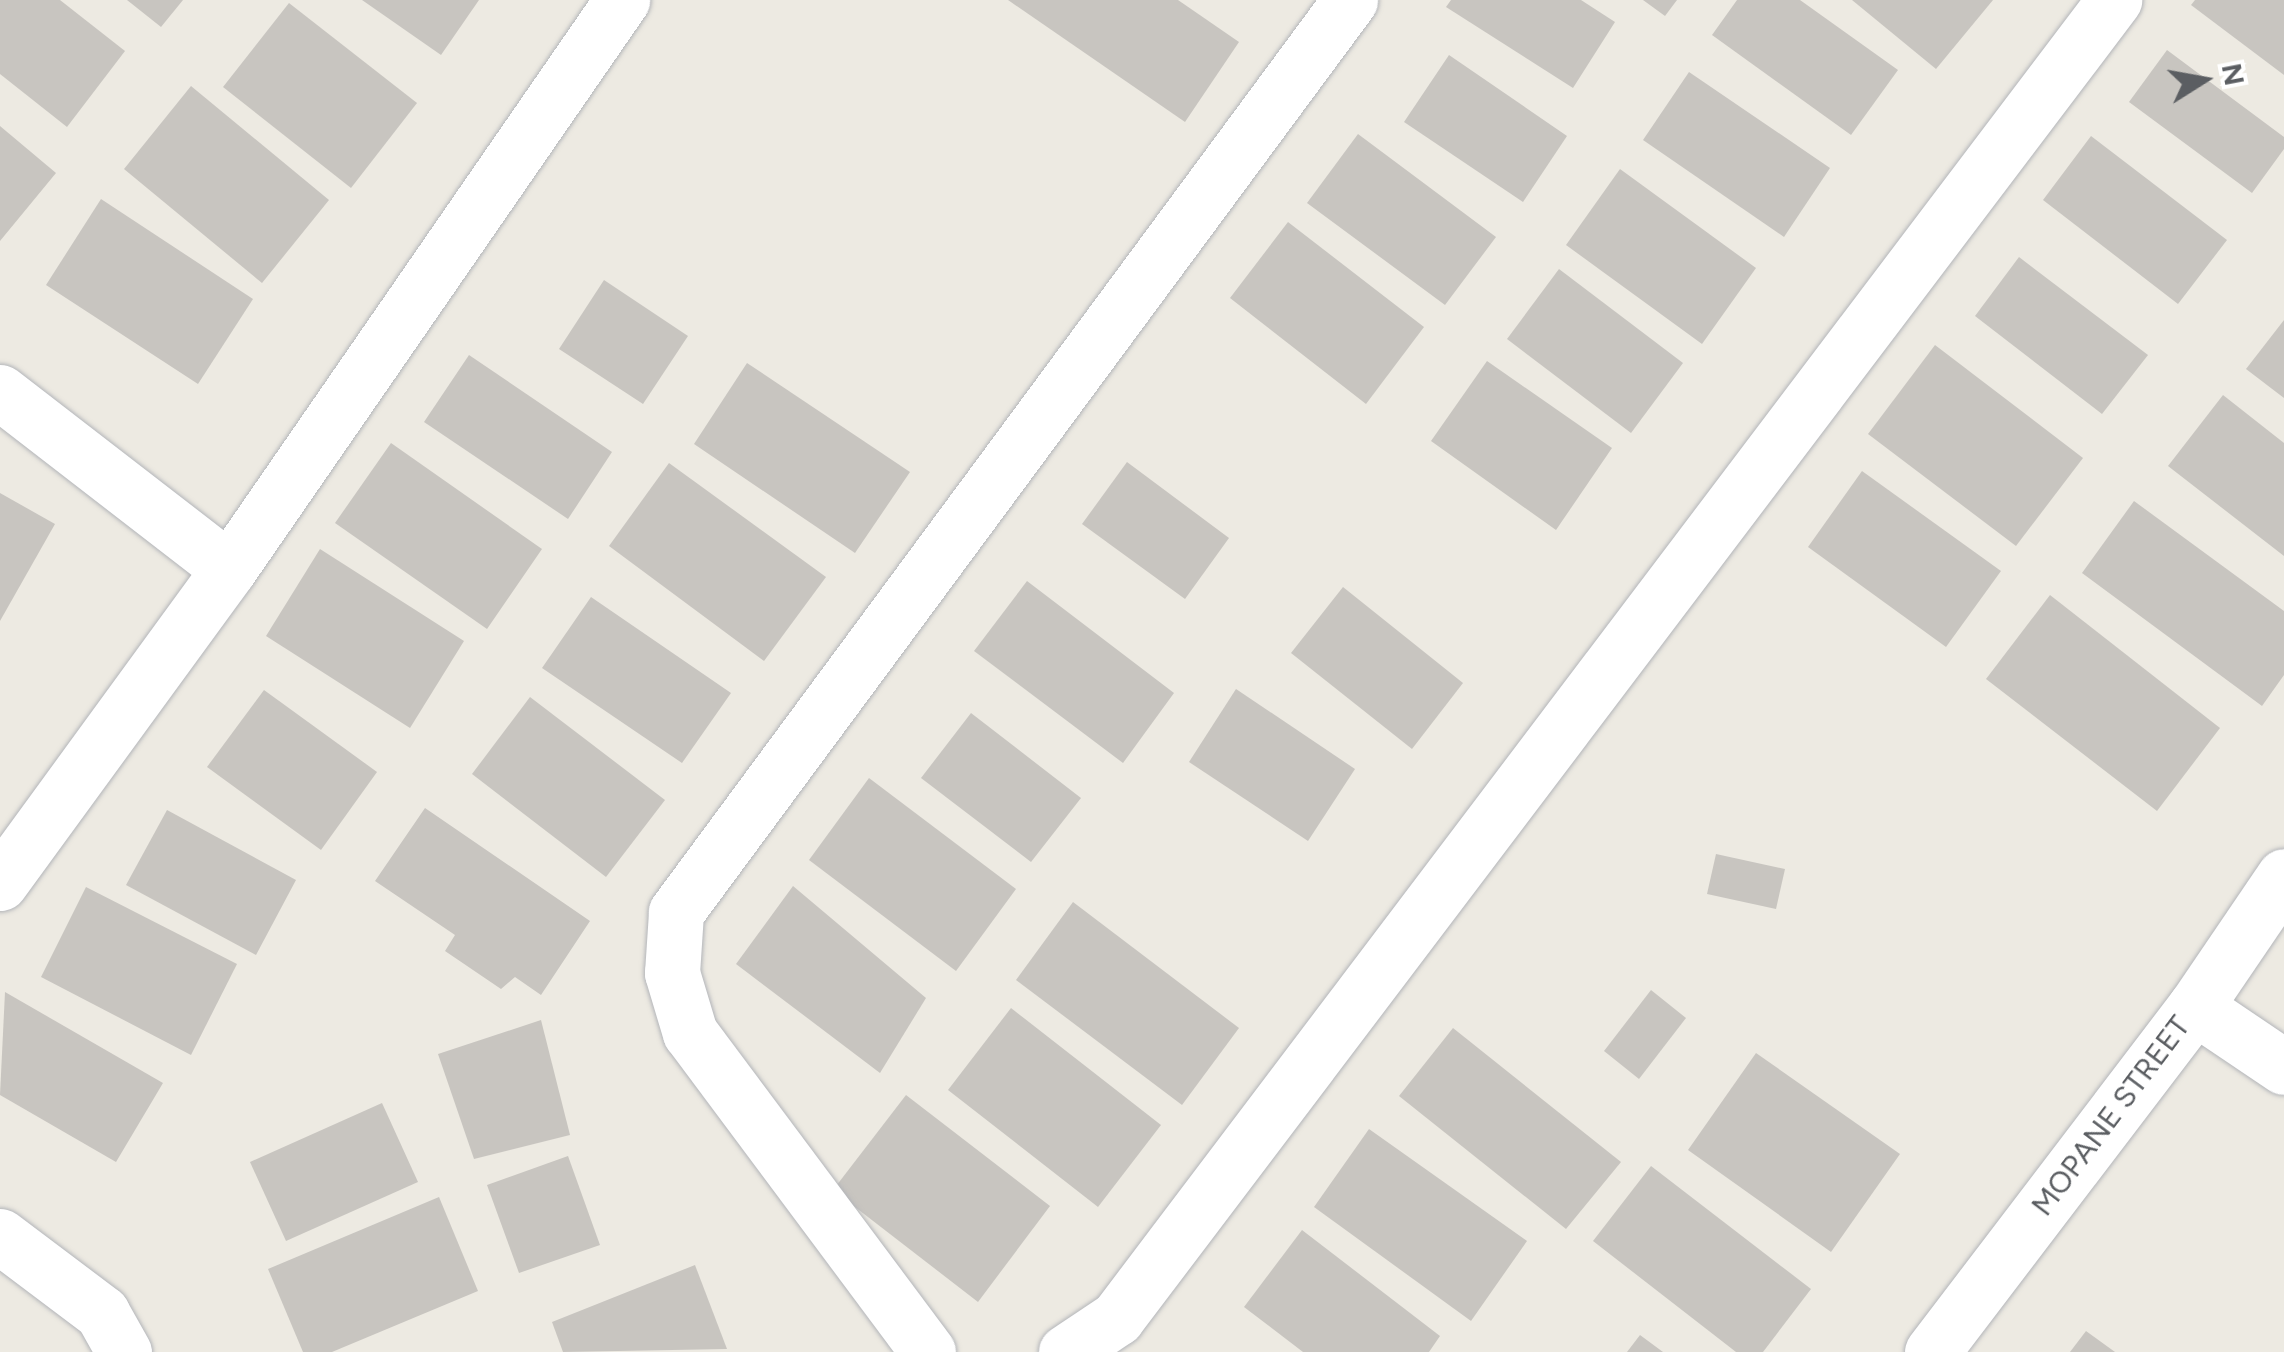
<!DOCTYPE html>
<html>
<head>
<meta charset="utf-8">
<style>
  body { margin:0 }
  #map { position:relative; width:2284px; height:1352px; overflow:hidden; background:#edeae2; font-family:Figtree,sans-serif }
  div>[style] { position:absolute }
  .building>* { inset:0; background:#c8c5c0 }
  .roads { filter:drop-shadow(0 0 2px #b3b5b9) drop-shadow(0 0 2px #b3b5b9) }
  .minor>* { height:55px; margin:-27.5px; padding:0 27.5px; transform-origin:27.5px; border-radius:27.5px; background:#fff }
  .tertiary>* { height:55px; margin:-27.5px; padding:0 27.5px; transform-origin:27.5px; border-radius:27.5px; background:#fff }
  span { translate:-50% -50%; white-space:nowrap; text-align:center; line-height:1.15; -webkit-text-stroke:8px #fff; paint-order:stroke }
  .street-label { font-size:30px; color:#5b5e62 }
  .north { position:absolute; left:2154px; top:30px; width:100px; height:100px; -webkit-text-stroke:8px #fff; paint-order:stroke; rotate:79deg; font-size:28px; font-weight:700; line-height:40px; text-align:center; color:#5b5e62 }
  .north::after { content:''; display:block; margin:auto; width:35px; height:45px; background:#5b5e62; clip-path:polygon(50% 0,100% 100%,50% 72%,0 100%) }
</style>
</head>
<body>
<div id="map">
  <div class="building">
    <div style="clip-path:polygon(0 0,60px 0,125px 51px,67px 127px,0 74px)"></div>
    <div style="clip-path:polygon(127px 0,183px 0,161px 27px)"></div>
    <div style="clip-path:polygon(362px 0,479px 0,441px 55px)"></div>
    <div style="clip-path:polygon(1008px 0,1178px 0,1239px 42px,1185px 122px)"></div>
    <div style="clip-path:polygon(1451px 0,1581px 0,1615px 22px,1573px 88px,1446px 7px)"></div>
    <div style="clip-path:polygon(1643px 0,1677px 0,1665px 16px)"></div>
    <div style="clip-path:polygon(1737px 0,1800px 0,1898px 70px,1851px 135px,1712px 35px)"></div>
    <div style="clip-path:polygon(1852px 0,1993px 0,1936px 69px)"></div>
    <div style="clip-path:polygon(2195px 0,2284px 0,2284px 75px,2191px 5px)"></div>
    <div style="clip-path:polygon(289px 3px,417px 103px,351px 188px,223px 87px)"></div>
    <div style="clip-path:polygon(2167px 50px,2284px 137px,2284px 149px,2252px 193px,2129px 102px)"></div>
    <div style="clip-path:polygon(1449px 55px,1567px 136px,1523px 202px,1404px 122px)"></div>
    <div style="clip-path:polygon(1689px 72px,1830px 168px,1784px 237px,1643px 140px)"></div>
    <div style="clip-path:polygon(191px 86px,329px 200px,262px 283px,124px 169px)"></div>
    <div style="clip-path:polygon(0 126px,56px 173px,0 241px)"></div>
    <div style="clip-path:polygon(1358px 134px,1496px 237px,1445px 305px,1307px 203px)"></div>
    <div style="clip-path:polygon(2091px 136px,2227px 240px,2178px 304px,2043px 200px)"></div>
    <div style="clip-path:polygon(1620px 169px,1756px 268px,1702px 344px,1566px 245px)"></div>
    <div style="clip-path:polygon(101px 199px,253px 299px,198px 384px,46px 285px)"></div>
    <div style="clip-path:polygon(1288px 222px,1424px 327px,1366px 404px,1230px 298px)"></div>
    <div style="clip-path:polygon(2019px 257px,2148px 355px,2102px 414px,1975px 316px)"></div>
    <div style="clip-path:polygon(1559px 269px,1683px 363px,1631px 433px,1507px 339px)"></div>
    <div style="clip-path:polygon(604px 280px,688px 336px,643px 404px,559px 349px)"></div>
    <div style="clip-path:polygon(2284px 320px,2284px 398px,2246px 369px)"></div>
    <div style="clip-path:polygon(1935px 345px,2083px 458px,2016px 546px,1868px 434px)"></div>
    <div style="clip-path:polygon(469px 355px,612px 452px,568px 519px,424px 422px)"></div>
    <div style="clip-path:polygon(1487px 361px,1612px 448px,1556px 530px,1431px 441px)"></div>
    <div style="clip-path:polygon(747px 363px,910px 472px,855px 553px,694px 444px)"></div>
    <div style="clip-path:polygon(2223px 395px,2284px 443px,2284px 556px,2168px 466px)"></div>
    <div style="clip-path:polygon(391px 443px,542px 549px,487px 629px,335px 523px)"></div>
    <div style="clip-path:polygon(1127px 462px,1229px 538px,1185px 599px,1082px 524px)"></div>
    <div style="clip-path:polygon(669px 463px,826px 577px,764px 661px,609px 546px)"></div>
    <div style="clip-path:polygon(1862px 471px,2001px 571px,1946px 647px,1808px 547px)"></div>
    <div style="clip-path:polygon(0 493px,55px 524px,0 621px)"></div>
    <div style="clip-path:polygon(2134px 501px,2284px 611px,2284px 675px,2262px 706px,2082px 573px)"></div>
    <div style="clip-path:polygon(320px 549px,464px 641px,410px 728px,266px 636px)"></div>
    <div style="clip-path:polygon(1027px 581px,1174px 693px,1123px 763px,974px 651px)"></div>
    <div style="clip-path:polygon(1343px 587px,1463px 683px,1412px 749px,1291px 653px)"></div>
    <div style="clip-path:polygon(2050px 595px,2220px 728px,2157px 811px,1986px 679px)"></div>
    <div style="clip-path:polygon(591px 597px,731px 693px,682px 763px,542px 668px)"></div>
    <div style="clip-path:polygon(1236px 689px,1355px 769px,1308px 841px,1189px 762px)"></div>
    <div style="clip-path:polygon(264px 690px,377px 772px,321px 850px,207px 767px)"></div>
    <div style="clip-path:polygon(530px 697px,665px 800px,606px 877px,472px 774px)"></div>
    <div style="clip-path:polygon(971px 713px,1081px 798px,1031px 862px,921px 778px)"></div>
    <div style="clip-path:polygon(869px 778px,1016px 889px,956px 971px,809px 860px)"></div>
    <div style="clip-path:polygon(425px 808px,590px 921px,541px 995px,515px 977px,501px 989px,445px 951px,455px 935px,375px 881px)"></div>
    <div style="clip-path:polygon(167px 810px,296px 880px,256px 955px,126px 885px)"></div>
    <div style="clip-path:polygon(1716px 854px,1785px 869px,1776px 909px,1707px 894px)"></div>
    <div style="clip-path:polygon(793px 886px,926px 998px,880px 1073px,736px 964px)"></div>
    <div style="clip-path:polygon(86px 887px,237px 964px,191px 1055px,41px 977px)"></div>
    <div style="clip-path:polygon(1073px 902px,1239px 1028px,1182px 1105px,1016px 980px)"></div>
    <div style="clip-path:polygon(1651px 990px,1686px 1018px,1639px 1079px,1604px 1051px)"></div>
    <div style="clip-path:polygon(5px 992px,163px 1083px,116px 1162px,0 1095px)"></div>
    <div style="clip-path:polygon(1011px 1008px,1161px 1125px,1098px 1207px,948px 1090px)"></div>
    <div style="clip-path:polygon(541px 1020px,570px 1135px,474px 1159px,438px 1054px)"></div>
    <div style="clip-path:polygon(1453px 1028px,1621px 1162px,1566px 1229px,1399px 1096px)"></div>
    <div style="clip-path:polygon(1756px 1053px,1900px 1154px,1831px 1252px,1688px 1150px)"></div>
    <div style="clip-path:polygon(906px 1095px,1050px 1206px,978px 1302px,833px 1190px)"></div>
    <div style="clip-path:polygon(382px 1103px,418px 1182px,286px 1241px,250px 1162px)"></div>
    <div style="clip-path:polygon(1369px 1129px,1527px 1241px,1471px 1321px,1314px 1207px)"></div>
    <div style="clip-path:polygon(568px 1156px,600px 1245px,519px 1273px,487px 1185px)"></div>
    <div style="clip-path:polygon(1651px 1166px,1811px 1289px,1763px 1352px,1736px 1352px,1593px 1241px)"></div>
    <div style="clip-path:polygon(439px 1197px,478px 1291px,332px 1352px,303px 1352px,268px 1269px)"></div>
    <div style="clip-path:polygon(1302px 1230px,1440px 1336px,1429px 1352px,1303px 1352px,1244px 1307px)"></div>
    <div style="clip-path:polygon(695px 1265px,727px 1349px,563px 1352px,552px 1322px)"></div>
    <div style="clip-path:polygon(2086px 1331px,2115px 1352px,2070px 1352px)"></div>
    <div style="clip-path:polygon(1640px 1335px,1663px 1352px,1627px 1352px)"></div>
  </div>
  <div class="roads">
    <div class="minor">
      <div style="left:0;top:392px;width:289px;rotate:37.7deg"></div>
      <div style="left:0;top:883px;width:389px;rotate:-53.9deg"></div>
      <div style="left:229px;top:569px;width:692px;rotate:-55.37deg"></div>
      <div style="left:2195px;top:1007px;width:107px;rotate:34deg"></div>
      <div style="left:928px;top:1352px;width:398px;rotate:-126.7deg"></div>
      <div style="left:690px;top:1033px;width:63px;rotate:-106.7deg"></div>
      <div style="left:672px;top:973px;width:61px;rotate:-86.2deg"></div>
      <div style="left:676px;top:912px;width:1134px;rotate:-53.53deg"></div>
      <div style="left:1066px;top:1352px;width:61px;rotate:-33.7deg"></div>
      <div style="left:1117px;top:1318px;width:1653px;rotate:-52.89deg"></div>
      <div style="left:1932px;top:1352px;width:434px;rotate:-52.7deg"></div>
      <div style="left:2195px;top:1007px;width:158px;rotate:-55.8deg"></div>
    </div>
    <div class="tertiary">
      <div style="left:0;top:1236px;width:128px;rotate:37deg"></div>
      <div style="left:102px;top:1313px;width:45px;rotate:60.6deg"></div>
    </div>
  </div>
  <div class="street-label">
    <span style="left:2111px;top:1116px;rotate:-53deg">MOPANE STREET</span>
  </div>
  <div class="north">N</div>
</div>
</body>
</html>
